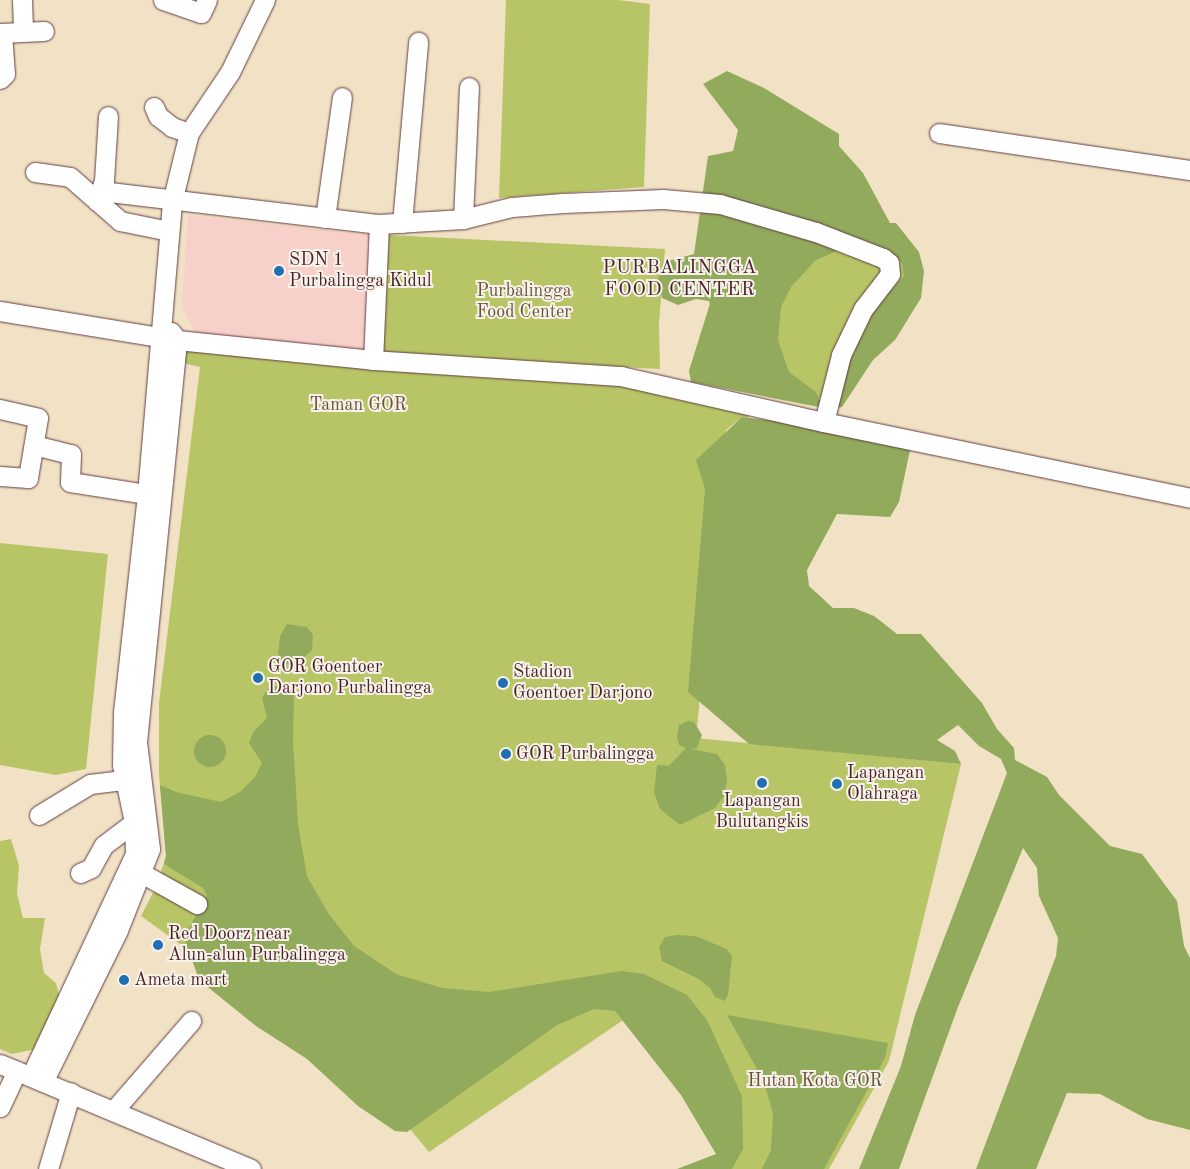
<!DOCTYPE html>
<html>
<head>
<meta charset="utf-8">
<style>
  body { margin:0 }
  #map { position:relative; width:1190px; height:1169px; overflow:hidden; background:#f1e2c5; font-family:"Old Standard TT",serif }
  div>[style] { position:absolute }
  .built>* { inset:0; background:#f7d0c9 }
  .green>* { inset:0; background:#b8c566 }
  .forest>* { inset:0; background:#92aa5b }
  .round { border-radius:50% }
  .roads { filter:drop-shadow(0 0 1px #633c42) drop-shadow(0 0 1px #633c42) }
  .minor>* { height:19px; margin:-9.5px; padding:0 9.5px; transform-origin:9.5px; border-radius:9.5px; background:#fff }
  .dots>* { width:14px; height:14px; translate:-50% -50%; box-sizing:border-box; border:2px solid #f7f3e8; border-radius:50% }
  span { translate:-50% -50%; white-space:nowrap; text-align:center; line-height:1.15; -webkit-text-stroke:4px #f7f3e8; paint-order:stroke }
  .poi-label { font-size:18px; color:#4a1f2b }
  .left { translate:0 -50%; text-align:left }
  .park-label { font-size:18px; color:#6b513d }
  .neighbourhood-label { font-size:19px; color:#4a1f2b; letter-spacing:1px }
</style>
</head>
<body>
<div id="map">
  <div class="built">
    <div style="clip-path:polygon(188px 215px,378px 236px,366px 353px,198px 338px,182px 307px)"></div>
  </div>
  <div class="green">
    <div style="clip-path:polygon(506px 0,618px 0,650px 4px,644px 187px,499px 198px)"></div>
    <div style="clip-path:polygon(859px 198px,915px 285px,839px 402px,689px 371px,710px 304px,700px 278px)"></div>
    <div style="clip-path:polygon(389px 235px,665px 249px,659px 323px,660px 369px,383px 355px)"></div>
    <div style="clip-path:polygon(177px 347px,624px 381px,741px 407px,749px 418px,742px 417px,726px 430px,696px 738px,961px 764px,889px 1061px,829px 1169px,727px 1169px,736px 1162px,641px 1008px,429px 1152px,370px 1081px,141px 916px,157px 885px,166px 856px,159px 775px,159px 703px,200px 367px,178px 362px)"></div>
    <div style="clip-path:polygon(0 543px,108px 554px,86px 769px,56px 775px,0 765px)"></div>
    <div style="clip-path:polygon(11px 839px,19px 866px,17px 894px,23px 918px,45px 918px,40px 949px,44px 973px,56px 983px,60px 999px,36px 1049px,12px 1054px,0 1049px,0 841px)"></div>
  </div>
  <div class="forest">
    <div style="clip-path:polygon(727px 71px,764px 88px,839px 134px,839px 146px,863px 173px,890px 223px,896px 223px,919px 252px,924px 271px,921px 298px,895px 340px,873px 360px,842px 407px,836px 408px,834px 398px,871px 312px,904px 276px,902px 264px,894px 256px,856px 243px,816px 260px,791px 287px,781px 307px,778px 340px,789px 372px,816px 392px,824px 408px,691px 382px,689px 371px,710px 304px,709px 301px,696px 299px,678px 305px,662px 298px,658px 279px,664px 262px,694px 254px,708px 156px,733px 151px,738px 130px,703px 84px)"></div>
    <div style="clip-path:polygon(742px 417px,783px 422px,910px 450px,899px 502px,890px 517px,837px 514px,807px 570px,809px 586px,833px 608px,854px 608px,874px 616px,897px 634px,921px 634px,982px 703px,997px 729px,1014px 748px,1015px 760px,1047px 777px,1059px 795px,1110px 846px,1142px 854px,1177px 901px,1184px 946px,1190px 958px,1190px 1130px,1147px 1119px,1100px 1094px,1067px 1093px,1036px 1169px,976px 1169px,1056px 956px,1058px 938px,1039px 896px,1037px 868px,1023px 848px,958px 1007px,899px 1169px,859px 1169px,901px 1066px,915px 1015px,1007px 773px,1001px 759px,979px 746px,958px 725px,937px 740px,955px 751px,961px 764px,749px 744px,688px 692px,705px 489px,696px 460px)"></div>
    <div style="clip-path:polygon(287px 624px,307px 627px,313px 635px,312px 650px,297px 664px,287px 664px,278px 654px,280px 636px)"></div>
    <div style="clip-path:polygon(270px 686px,283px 686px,294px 693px,293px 741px,298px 824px,307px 876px,328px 913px,354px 946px,396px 974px,442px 988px,489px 992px,622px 971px,644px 974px,687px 995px,707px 1020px,742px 1096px,743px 1149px,732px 1169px,677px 1169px,716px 1154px,681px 1095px,615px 1011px,594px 1009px,557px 1025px,407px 1132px,395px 1131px,358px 1106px,307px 1059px,256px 1026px,199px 980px,184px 937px,207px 895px,203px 888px,164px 864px,166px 856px,160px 785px,176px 792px,221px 802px,240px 792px,255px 777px,262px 763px,249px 743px,253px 732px,267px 718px,262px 698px)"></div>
    <div style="clip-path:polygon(688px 721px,694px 722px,702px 735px,697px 748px,691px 749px,717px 754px,725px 765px,727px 780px,724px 796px,715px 808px,680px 825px,660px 809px,654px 792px,657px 765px,669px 766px,686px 748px,679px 745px,677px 737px,679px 725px)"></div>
    <div class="round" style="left:194px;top:735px;width:32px;height:32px"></div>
    <div style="clip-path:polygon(677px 935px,695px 936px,727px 949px,732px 956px,728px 995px,725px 1001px,715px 997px,710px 988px,697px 978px,662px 961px,659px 947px,665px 937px)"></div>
    <div style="clip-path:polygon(727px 1015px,888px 1043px,885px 1058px,824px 1169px,762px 1169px,771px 1150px,773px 1114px,764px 1082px)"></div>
  </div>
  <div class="roads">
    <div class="minor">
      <div style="left:22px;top:0;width:31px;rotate:88deg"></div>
      <div style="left:163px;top:0;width:40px;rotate:18.9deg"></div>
      <div style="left:201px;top:13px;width:14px;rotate:-65deg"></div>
      <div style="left:0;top:33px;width:44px;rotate:-2.6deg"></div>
      <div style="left:0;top:79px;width:7px;rotate:-45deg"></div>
      <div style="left:5px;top:74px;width:41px;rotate:-94.2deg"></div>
      <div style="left:154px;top:107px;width:10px;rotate:66deg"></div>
      <div style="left:158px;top:116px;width:18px;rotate:38deg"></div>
      <div style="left:172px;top:127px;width:18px;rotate:19deg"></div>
      <div style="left:939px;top:133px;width:254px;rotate:8.4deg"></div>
      <div style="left:35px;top:172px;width:35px;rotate:8deg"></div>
      <div style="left:70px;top:177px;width:67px;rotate:41.3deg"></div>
      <div style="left:120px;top:221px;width:50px;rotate:11.5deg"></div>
      <div style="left:101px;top:191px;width:280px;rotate:6.8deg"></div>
      <div style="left:379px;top:224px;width:136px;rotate:92.5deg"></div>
      <div style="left:97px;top:201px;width:21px;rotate:-71deg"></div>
      <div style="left:104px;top:181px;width:65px;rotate:-86.5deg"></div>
      <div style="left:325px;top:218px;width:122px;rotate:-82deg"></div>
      <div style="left:463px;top:219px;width:50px;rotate:-13.8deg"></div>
      <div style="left:512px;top:207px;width:51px;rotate:-4.5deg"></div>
      <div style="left:563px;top:203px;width:100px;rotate:-2.3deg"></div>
      <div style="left:663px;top:199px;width:57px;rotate:5deg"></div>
      <div style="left:720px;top:204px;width:100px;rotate:16.3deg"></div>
      <div style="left:816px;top:232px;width:72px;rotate:21.2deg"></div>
      <div style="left:883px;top:258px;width:8px;rotate:40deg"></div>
      <div style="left:889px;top:263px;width:11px;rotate:85deg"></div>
      <div style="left:890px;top:274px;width:44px;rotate:127.6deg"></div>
      <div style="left:863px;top:309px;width:51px;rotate:115.6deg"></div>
      <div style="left:841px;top:355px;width:69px;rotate:104.2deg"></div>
      <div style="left:402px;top:223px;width:182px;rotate:-84.9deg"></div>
      <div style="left:379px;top:224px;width:84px;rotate:-3.4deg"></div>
      <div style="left:463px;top:219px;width:132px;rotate:-87.4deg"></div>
      <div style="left:0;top:311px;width:179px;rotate:9.3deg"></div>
      <div style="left:177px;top:340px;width:197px;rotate:5.8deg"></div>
      <div style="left:373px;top:360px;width:249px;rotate:3.7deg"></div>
      <div style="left:621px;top:376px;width:208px;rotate:12.8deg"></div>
      <div style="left:824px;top:422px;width:374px;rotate:11.7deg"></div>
      <div style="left:0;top:409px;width:39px;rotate:13deg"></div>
      <div style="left:38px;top:418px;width:61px;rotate:99.5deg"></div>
      <div style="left:28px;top:478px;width:28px;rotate:-176deg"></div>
      <div style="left:34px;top:445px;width:38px;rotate:14deg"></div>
      <div style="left:71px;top:454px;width:28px;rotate:92deg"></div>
      <div style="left:70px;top:482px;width:78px;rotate:8.9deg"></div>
      <div style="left:39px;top:815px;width:60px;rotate:-31.3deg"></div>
      <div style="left:90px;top:784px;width:35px;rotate:-7deg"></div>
      <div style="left:80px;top:873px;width:12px;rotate:-24deg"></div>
      <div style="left:91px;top:868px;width:26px;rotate:-61deg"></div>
      <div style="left:104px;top:845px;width:38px;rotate:-37deg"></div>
      <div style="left:143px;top:874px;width:62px;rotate:29.1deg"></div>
      <div style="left:0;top:1064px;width:272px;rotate:22.7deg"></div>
      <div style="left:31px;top:1076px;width:245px;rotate:-64.9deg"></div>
      <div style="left:135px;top:854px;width:32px;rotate:-92deg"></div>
      <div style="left:134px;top:822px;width:58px;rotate:-101.9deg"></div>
      <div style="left:122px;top:765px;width:53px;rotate:-88.9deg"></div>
      <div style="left:123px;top:712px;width:219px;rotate:-83.7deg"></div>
      <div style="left:147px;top:494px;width:293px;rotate:-85.1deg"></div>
      <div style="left:172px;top:202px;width:71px;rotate:-76.2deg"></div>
      <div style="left:189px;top:133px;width:73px;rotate:-56.1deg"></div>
      <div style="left:230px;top:72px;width:80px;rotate:-64.1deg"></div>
      <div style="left:44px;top:1080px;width:167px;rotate:-63.7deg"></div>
      <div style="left:118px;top:930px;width:87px;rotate:-68.4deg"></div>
      <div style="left:150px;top:849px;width:108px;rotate:-96.9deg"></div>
      <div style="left:137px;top:742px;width:404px;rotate:-84.3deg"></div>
      <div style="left:177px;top:340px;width:10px;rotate:-127deg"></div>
      <div style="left:0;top:1107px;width:40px;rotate:-65deg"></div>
      <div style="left:114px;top:1110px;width:118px;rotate:-49.1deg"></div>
      <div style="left:48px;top:1169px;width:80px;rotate:-73.4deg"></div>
    </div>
  </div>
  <div class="dots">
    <div style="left:279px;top:271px;background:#1f6fb2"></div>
    <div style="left:258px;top:678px;background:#1f6fb2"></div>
    <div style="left:503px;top:683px;background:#1f6fb2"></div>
    <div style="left:506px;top:754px;background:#1f6fb2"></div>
    <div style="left:762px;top:783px;background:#1f6fb2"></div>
    <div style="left:837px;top:784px;background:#1f6fb2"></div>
    <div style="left:158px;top:945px;background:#1f6fb2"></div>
    <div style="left:124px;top:980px;background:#1f6fb2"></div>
  </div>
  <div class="poi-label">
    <span class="left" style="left:289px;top:271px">SDN 1<br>Purbalingga Kidul</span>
    <span class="left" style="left:268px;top:678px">GOR Goentoer<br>Darjono Purbalingga</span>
    <span class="left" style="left:513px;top:683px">Stadion<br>Goentoer Darjono</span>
    <span class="left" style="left:516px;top:754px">GOR Purbalingga</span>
    <span class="left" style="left:847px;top:784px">Lapangan<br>Olahraga</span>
    <span style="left:762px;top:812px">Lapangan<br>Bulutangkis</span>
    <span class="left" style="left:168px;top:945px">Red Doorz near<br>Alun-alun Purbalingga</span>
    <span class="left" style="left:134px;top:980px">Ameta mart</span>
  </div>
  <div class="park-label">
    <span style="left:524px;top:302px">Purbalingga<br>Food Center</span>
    <span style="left:358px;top:405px">Taman GOR</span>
    <span style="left:815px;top:1081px">Hutan Kota GOR</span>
  </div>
  <div class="neighbourhood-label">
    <span style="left:680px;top:280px">PURBALINGGA<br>FOOD CENTER</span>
  </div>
</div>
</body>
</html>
